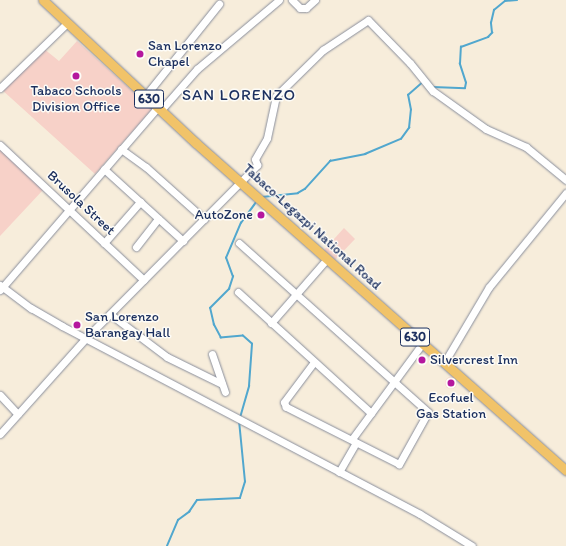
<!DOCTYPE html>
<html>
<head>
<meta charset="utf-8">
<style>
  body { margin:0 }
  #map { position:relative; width:566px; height:546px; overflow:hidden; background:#f7eddb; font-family:Itim,sans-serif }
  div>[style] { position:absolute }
  .built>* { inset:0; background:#f7d1c8 }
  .round { border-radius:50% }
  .stream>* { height:1.5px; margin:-0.75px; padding:0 0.75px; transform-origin:0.75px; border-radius:0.75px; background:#51a7ce }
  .roads { filter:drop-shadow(0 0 1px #898e9c) drop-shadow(0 0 1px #898e9c) }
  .minor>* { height:7px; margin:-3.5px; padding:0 3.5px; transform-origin:3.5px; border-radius:3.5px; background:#fff }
  .major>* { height:9px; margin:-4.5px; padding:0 4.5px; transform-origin:4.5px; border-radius:4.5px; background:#f1c369 }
  .dots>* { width:11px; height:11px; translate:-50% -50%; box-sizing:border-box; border:2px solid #fdfcf7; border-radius:50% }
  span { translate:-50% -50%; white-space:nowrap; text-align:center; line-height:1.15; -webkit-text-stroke:3px #fdfcf7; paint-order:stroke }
  .shield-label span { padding:1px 3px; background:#fdfcf7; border:1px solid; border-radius:3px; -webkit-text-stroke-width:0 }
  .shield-label { font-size:13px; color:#1b2f5e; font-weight:700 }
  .poi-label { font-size:14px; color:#1b2f5e }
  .left { translate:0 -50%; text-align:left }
  .right { translate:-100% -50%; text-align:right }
  .street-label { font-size:14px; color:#1b2f5e }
  .quarter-label { font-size:16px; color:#1b2f5e; letter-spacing:1px }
</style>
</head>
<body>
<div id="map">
  <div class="built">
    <div style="clip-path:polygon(77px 41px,152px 109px,95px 174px,1px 89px,43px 48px,59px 61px)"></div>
    <div style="clip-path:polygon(0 149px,43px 190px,0 236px)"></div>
    <div style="clip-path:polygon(344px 228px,355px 239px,335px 260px,324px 250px)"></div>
    <div class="round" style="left:445px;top:377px;width:12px;height:12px"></div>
  </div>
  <div class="stream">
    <div style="left:433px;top:87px;width:32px;rotate:2deg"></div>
    <div style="left:465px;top:88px;width:5px;rotate:-79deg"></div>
    <div style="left:466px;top:83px;width:20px;rotate:-108deg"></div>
    <div style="left:460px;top:64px;width:17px;rotate:-87deg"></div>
    <div style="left:461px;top:47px;width:29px;rotate:-20deg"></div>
    <div style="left:488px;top:37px;width:6px;rotate:-45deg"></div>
    <div style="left:492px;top:33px;width:10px;rotate:-96deg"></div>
    <div style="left:491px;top:23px;width:13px;rotate:-77deg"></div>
    <div style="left:494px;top:10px;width:14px;rotate:-39deg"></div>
    <div style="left:505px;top:1px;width:12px;rotate:-5deg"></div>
    <div style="left:262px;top:197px;width:36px;rotate:-6deg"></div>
    <div style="left:298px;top:193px;width:8px;rotate:-30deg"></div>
    <div style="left:305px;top:189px;width:38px;rotate:-48deg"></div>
    <div style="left:330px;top:161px;width:36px;rotate:-11deg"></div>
    <div style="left:365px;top:154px;width:39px;rotate:-23deg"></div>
    <div style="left:401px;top:139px;width:14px;rotate:-54deg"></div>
    <div style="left:409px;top:128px;width:18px;rotate:-84deg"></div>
    <div style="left:411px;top:110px;width:15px;rotate:-101deg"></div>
    <div style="left:408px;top:95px;width:18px;rotate:-41deg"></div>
    <div style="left:240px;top:418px;width:33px;rotate:-74deg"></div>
    <div style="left:249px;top:386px;width:42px;rotate:-85.9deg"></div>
    <div style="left:252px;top:344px;width:12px;rotate:-138deg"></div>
    <div style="left:243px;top:336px;width:22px;rotate:175deg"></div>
    <div style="left:221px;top:338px;width:15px;rotate:-118deg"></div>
    <div style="left:214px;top:325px;width:17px;rotate:-103deg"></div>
    <div style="left:210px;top:308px;width:27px;rotate:-45deg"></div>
    <div style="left:229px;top:289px;width:13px;rotate:-72deg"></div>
    <div style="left:233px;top:277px;width:20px;rotate:-110deg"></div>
    <div style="left:226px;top:258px;width:38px;rotate:-67deg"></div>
    <div style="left:241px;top:223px;width:26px;rotate:-54deg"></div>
    <div style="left:167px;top:546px;width:28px;rotate:-67deg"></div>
    <div style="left:178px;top:520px;width:14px;rotate:-36deg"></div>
    <div style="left:189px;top:512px;width:14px;rotate:-56deg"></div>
    <div style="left:197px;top:500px;width:43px;rotate:-2.7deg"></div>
    <div style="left:240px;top:498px;width:17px;rotate:-73deg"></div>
    <div style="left:245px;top:482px;width:61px;rotate:-95.6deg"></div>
  </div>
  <div class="roads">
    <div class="minor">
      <div style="left:292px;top:0;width:11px;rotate:45deg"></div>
      <div style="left:300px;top:8px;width:6px"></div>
      <div style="left:306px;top:8px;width:12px;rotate:-42deg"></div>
      <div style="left:0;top:88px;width:93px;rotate:-44.1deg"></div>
      <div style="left:146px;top:95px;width:117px;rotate:-51.3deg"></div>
      <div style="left:161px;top:110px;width:55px;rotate:-48.7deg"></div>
      <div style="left:197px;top:69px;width:107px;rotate:-40.1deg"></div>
      <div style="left:0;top:145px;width:197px;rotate:43.2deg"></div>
      <div style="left:121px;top:149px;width:31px;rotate:36deg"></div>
      <div style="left:146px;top:167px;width:78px;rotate:41.9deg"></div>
      <div style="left:104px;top:169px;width:107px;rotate:42.3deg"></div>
      <div style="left:104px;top:243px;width:55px;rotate:-48.7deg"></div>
      <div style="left:239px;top:243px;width:254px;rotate:41.8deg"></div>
      <div style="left:428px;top:412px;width:60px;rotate:119.1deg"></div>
      <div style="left:399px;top:464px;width:127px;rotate:-153.2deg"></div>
      <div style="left:286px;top:407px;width:5px;rotate:-112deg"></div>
      <div style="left:284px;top:402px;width:50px;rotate:-53.1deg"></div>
      <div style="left:136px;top:247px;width:36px;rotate:-52deg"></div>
      <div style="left:0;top:285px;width:39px;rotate:37deg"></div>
      <div style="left:31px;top:308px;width:36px;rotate:30deg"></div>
      <div style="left:62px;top:326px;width:404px;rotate:27.7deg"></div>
      <div style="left:420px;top:514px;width:61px;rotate:31.6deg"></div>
      <div style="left:0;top:290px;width:242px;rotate:-49.2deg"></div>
      <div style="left:238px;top:292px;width:180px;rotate:42.3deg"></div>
      <div style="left:110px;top:314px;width:71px;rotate:37deg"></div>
      <div style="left:167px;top:357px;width:61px;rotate:26.1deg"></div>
      <div style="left:271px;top:323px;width:84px;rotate:-48.9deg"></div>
      <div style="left:212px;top:354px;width:40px;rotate:71.1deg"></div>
      <div style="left:444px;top:363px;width:88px;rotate:-59.4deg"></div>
      <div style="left:489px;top:287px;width:122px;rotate:-50.7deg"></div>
      <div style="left:0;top:395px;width:26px;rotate:47deg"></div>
      <div style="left:0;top:434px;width:127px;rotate:-48.2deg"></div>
      <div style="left:85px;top:339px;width:245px;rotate:-45.3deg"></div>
      <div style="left:257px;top:165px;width:6px;rotate:-108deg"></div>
      <div style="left:255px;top:159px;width:24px;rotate:-60deg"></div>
      <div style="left:267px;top:138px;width:43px;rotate:-77.9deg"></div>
      <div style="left:276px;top:96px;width:66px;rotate:-44.4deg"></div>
      <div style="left:323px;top:50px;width:54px;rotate:-33.7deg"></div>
      <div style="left:368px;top:20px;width:60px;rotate:45.7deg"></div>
      <div style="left:410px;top:63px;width:36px;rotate:51deg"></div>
      <div style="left:433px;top:91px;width:65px;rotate:35.6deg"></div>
      <div style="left:486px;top:129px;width:44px;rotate:24.2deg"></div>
      <div style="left:526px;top:147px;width:52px;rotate:39.5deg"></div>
      <div style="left:352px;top:439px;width:118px;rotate:-53.6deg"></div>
      <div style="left:339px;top:472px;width:34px;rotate:-60deg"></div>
    </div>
    <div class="major">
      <div style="left:43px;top:0;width:209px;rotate:43.1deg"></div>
      <div style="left:196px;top:143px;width:494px;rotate:41.5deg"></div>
    </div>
  </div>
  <div class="dots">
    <div style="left:140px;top:54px;background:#b5179e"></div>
    <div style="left:76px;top:76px;background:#b5179e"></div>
    <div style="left:261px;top:215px;background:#b5179e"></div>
    <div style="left:77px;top:325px;background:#b5179e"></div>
    <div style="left:422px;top:360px;background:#b5179e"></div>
    <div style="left:451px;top:383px;background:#b5179e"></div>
  </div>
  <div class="shield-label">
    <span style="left:149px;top:99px">630</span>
    <span style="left:415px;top:337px">630</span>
  </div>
  <div class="poi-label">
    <span class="left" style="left:148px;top:54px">San Lorenzo<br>Chapel</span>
    <span style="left:76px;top:99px">Tabaco Schools<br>Division Office</span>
    <span class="right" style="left:253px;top:215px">AutoZone</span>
    <span class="left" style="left:85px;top:325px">San Lorenzo<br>Barangay Hall</span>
    <span class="left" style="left:430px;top:360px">Silvercrest Inn</span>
    <span style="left:451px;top:406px">Ecofuel<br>Gas Station</span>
  </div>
  <div class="street-label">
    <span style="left:81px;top:203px;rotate:43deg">Brusola Street</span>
    <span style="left:312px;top:227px;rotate:42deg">Tabaco-Legazpi National Road</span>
  </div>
  <div class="quarter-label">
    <span style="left:239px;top:95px">SAN LORENZO</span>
  </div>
</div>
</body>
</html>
